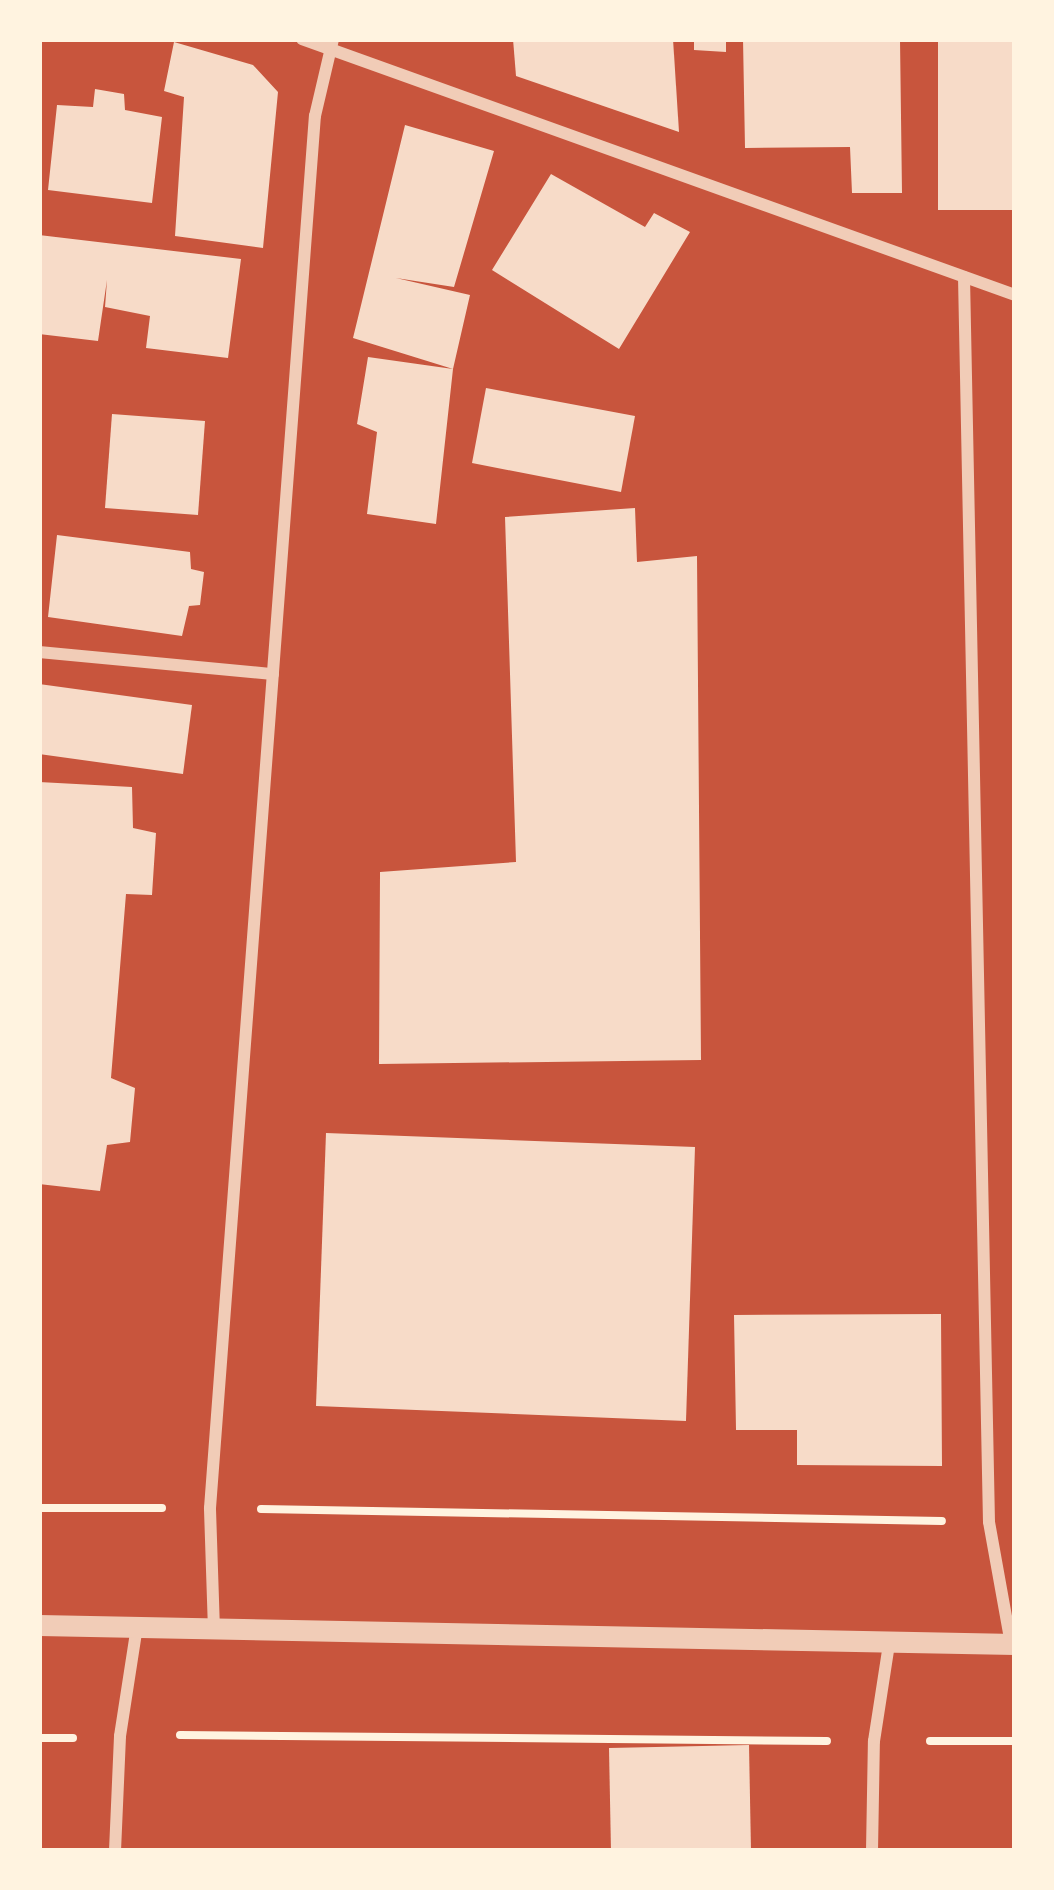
<!DOCTYPE html>
<html>
<head>
<meta charset="utf-8">
<style>
  body { margin:0 }
  #map { position:relative; width:1054px; height:1890px; overflow:hidden; background:#c8553d; font-family:"Nunito Sans",sans-serif }
  div>[style] { position:absolute }
  .building>* { inset:0; background:#f7dbc8 }
  .path>* { height:8px; margin:-4px; padding:0 4px; transform-origin:4px; border-radius:4px; background:#fff3e0 }
  .minor>* { height:12px; margin:-6px; padding:0 6px; transform-origin:6px; border-radius:6px; background:#f1ccb7 }
  .tertiary>* { height:21px; margin:-10.5px; padding:0 10.5px; transform-origin:10.5px; border-radius:10.5px; background:#f1ccb7 }
  span { translate:-50% -50%; white-space:nowrap; text-align:center; line-height:1.15; -webkit-text-stroke:9px #fff3e0; paint-order:stroke }
  .frame { position:absolute; inset:0; border:42px solid #fff3e0; pointer-events:none }
</style>
</head>
<body>
<div id="map">
  <div class="building">
    <div style="clip-path:polygon(513px 39px,673px 39px,679px 132px,516px 76px)"></div>
    <div style="clip-path:polygon(694px 39px,726px 39px,726px 52px,694px 50px)"></div>
    <div style="clip-path:polygon(743px 39px,900px 39px,902px 193px,852px 193px,850px 147px,745px 148px)"></div>
    <div style="clip-path:polygon(1015px 40px,1015px 210px,938px 210px,938px 41px)"></div>
    <div style="clip-path:polygon(174px 42px,253px 65px,278px 92px,263px 248px,175px 236px,184px 97px,164px 91px)"></div>
    <div style="clip-path:polygon(95px 89px,124px 94px,125px 110px,162px 117px,152px 203px,48px 190px,57px 105px,93px 107px)"></div>
    <div style="clip-path:polygon(405px 125px,494px 151px,454px 287px,396px 278px,470px 295px,453px 369px,436px 524px,367px 514px,377px 432px,357px 424px,368px 357px,453px 369px,353px 338px)"></div>
    <div style="clip-path:polygon(551px 174px,645px 227px,654px 213px,690px 232px,619px 349px,492px 270px)"></div>
    <div style="clip-path:polygon(39px 235px,241px 259px,228px 358px,146px 348px,150px 316px,105px 307px,107px 280px,98px 341px,39px 334px)"></div>
    <div style="clip-path:polygon(486px 388px,635px 416px,621px 492px,472px 463px)"></div>
    <div style="clip-path:polygon(112px 414px,205px 421px,198px 515px,105px 508px)"></div>
    <div style="clip-path:polygon(635px 508px,637px 562px,697px 556px,701px 1060px,379px 1064px,380px 872px,516px 862px,505px 517px)"></div>
    <div style="clip-path:polygon(57px 535px,190px 552px,191px 569px,204px 572px,200px 605px,189px 606px,182px 636px,48px 617px)"></div>
    <div style="clip-path:polygon(39px 684px,192px 705px,183px 774px,39px 754px)"></div>
    <div style="clip-path:polygon(39px 782px,132px 787px,133px 828px,156px 833px,152px 895px,126px 894px,111px 1078px,135px 1088px,130px 1142px,107px 1145px,100px 1191px,39px 1184px)"></div>
    <div style="clip-path:polygon(326px 1133px,695px 1147px,686px 1421px,316px 1406px)"></div>
    <div style="clip-path:polygon(941px 1314px,942px 1466px,797px 1465px,797px 1430px,736px 1430px,734px 1315px)"></div>
    <div style="clip-path:polygon(749px 1745px,751px 1851px,611px 1851px,609px 1748px)"></div>
  </div>
  <div class="path">
    <div style="left:39px;top:1508px;width:123px"></div>
    <div style="left:261px;top:1509px;width:681px;rotate:1.01deg"></div>
    <div style="left:180px;top:1735px;width:647px;rotate:0.53deg"></div>
    <div style="left:39px;top:1738px;width:34px"></div>
    <div style="left:930px;top:1741px;width:85px"></div>
  </div>
  <div class="minor">
    <div style="left:302px;top:39px;width:758px;rotate:19.75deg"></div>
    <div style="left:964px;top:277px;width:1245px;rotate:88.85deg"></div>
    <div style="left:989px;top:1522px;width:124px;rotate:79.8deg"></div>
    <div style="left:39px;top:652px;width:235px;rotate:5.4deg"></div>
    <div style="left:214px;top:1630px;width:122px;rotate:-91.9deg"></div>
    <div style="left:210px;top:1508px;width:1396px;rotate:-85.69deg"></div>
    <div style="left:315px;top:116px;width:79px;rotate:-76.8deg"></div>
    <div style="left:115px;top:1851px;width:115px;rotate:-87.5deg"></div>
    <div style="left:120px;top:1736px;width:111px;rotate:-81.2deg"></div>
    <div style="left:872px;top:1851px;width:110px;rotate:-89deg"></div>
    <div style="left:874px;top:1741px;width:98px;rotate:-81.2deg"></div>
  </div>
  <div class="tertiary">
    <div style="left:39px;top:1625px;width:976px;rotate:1.12deg"></div>
  </div>
  <div class="frame"></div>
</div>
</body>
</html>
